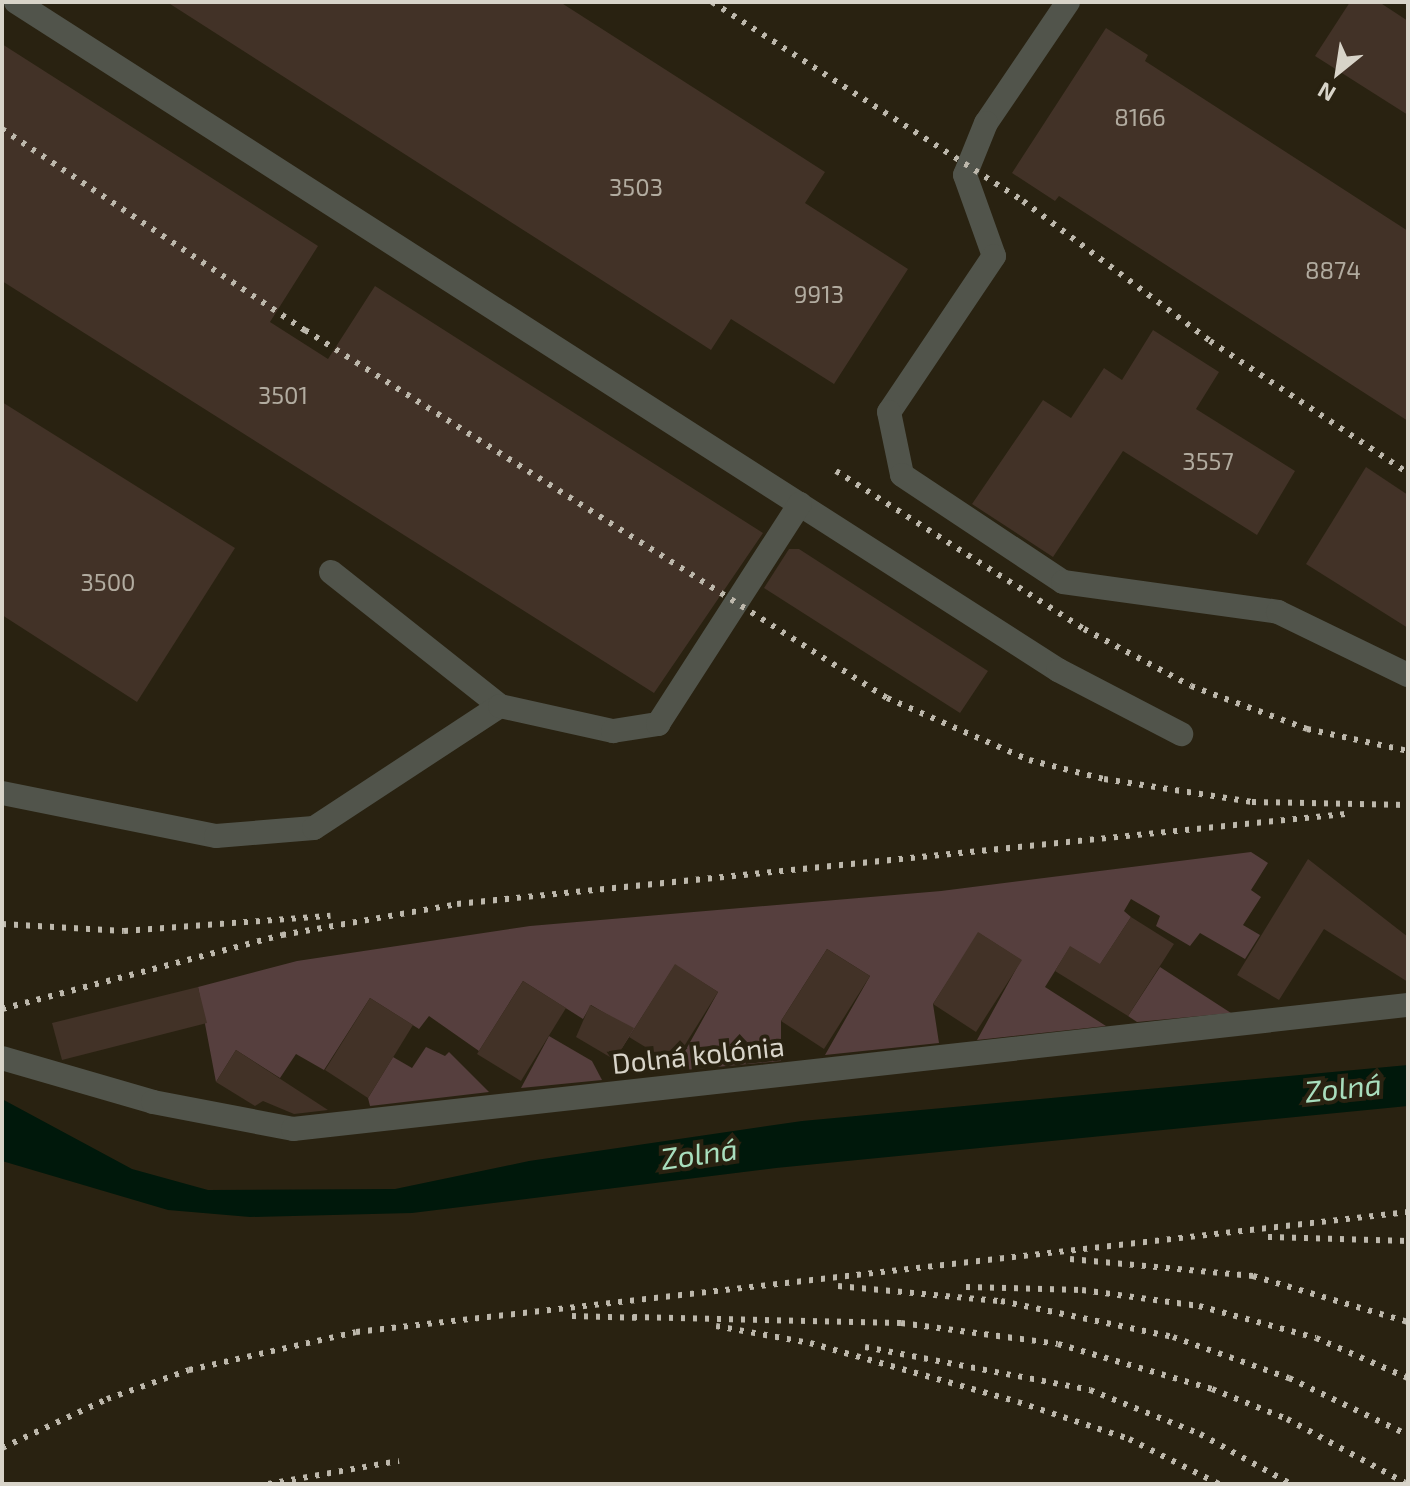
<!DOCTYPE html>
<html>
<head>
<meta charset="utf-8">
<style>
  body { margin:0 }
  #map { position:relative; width:1410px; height:1486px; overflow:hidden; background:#292211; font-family:"Exo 2",sans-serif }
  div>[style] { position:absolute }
  .green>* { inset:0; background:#563f3e }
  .water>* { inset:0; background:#00180b }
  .building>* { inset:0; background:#423227 }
  .minor>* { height:24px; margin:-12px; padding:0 12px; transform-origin:12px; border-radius:12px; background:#51544b }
  .rail>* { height:6px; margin-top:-3px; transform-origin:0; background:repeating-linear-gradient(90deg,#bdb8ac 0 4px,transparent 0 12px) }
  span { translate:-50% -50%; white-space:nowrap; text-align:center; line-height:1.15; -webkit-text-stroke:8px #292211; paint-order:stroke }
  .number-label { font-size:24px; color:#b2aca0 }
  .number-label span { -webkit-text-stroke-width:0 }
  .street-label { font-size:28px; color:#d8d4c9 }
  .water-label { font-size:30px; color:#a8debd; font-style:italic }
  .frame { position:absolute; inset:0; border:4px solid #d8d4c9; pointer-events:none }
  .north { position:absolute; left:1298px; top:32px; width:80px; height:80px; -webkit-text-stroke:6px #292211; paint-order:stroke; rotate:210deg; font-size:22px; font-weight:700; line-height:32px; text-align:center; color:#d8d4c9 }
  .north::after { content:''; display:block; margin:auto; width:28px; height:36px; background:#d8d4c9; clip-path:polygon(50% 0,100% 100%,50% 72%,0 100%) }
</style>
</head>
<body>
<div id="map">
  <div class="green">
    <div style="clip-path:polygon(1251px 852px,1268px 863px,1251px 890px,1261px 897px,1243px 925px,1260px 935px,1245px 959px,1200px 933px,1190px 946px,1156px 926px,1160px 916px,1131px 899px,1124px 911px,1131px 917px,1088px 983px,1086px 956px,1070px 947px,1045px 987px,1106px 1026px,977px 1040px,1021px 960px,979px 933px,933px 1004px,939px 1043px,825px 1055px,870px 976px,827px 949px,781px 1021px,781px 1061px,674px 1071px,718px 992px,675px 965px,622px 1048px,613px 1018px,591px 1005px,583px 1019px,523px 981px,479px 1051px,429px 1016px,419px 1029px,370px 998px,324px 1070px,296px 1054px,280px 1078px,236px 1050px,216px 1082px,198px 987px,297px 961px,530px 926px,941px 891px)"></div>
    <div style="clip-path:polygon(1160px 967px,1231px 1013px,1137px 1022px,1128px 1016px)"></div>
    <div style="clip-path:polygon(549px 1036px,592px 1061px,602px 1080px,521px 1088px)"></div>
    <div style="clip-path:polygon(426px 1047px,445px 1056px,449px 1052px,489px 1092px,370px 1106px,368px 1098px,393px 1057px,412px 1068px)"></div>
  </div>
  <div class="water">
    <div style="clip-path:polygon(1408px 1065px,1408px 1106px,776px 1168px,412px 1213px,250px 1217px,168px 1210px,2px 1161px,2px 1099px,132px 1169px,208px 1190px,395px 1189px,529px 1161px,802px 1121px)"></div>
  </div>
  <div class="building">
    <div style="clip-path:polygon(167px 2px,560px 2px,825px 172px,805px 203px,908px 269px,834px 384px,731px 319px,711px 350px)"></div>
    <div style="clip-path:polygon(1350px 2px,1379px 2px,1408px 21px,1408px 115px,1315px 56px)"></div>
    <div style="clip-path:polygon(1106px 28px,1148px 55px,1145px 61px,1408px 231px,1408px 421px,1059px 196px,1055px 201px,1012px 173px)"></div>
    <div style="clip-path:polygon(2px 44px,318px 246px,270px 322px,328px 359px,375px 286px,763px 533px,654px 693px,2px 281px)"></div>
    <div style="clip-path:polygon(1153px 330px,1219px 372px,1196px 409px,1295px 471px,1257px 535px,1123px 451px,1053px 557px,972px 504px,1043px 400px,1071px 418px,1104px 368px,1122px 380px)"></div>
    <div style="clip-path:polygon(2px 402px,235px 548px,137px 702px,2px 615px)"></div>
    <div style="clip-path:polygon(1366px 467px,1408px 495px,1408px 628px,1306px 564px)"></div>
    <div style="clip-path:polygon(789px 549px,799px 549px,988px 671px,960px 713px,764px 588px)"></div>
    <div style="clip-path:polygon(1308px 859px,1408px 937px,1408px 982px,1324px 929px,1279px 1000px,1237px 975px)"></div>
    <div style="clip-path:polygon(1131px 917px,1174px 944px,1128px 1016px,1055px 971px,1070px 946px,1100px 964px)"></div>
    <div style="clip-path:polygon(978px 932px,1022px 960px,976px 1032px,933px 1004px)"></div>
    <div style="clip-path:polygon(827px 949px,870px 976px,824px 1049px,781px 1021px)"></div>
    <div style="clip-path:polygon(675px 964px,718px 992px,673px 1064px,629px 1037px)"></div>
    <div style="clip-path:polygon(523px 981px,566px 1008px,521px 1081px,477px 1054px)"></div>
    <div style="clip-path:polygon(198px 987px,207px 1023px,62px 1060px,52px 1023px)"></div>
    <div style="clip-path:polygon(370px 998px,413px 1025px,368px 1098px,325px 1070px)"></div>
    <div style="clip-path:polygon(590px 1005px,634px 1028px,615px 1060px,576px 1037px)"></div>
    <div style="clip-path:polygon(236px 1050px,328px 1110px,294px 1114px,263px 1101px,255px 1106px,216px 1082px)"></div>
  </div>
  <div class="minor">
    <div style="left:16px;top:2px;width:1238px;rotate:32.66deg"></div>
    <div style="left:1058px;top:670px;width:139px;rotate:27.5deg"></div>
    <div style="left:1068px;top:2px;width:146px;rotate:124.1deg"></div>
    <div style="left:986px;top:123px;width:56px;rotate:112deg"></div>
    <div style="left:965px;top:175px;width:86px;rotate:70.3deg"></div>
    <div style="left:994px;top:256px;width:188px;rotate:123.9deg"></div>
    <div style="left:889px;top:412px;width:64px;rotate:78.3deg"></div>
    <div style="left:902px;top:475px;width:193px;rotate:33.6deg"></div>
    <div style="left:1063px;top:582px;width:217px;rotate:7.9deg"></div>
    <div style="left:1278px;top:612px;width:144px;rotate:25.9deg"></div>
    <div style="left:331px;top:572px;width:216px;rotate:38.4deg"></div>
    <div style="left:2px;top:793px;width:218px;rotate:11.4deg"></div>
    <div style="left:216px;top:836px;width:98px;rotate:-4.7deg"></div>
    <div style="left:314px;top:828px;width:222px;rotate:-33.3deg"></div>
    <div style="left:500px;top:706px;width:116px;rotate:12.5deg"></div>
    <div style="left:613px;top:731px;width:46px;rotate:-8.8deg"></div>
    <div style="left:658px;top:724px;width:262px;rotate:-57.2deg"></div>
    <div style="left:2px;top:1058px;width:157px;rotate:16.2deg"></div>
    <div style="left:153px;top:1102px;width:143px;rotate:10.9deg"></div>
    <div style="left:293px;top:1129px;width:1122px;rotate:-6.35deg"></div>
  </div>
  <div class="rail">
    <div style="left:712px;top:2px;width:369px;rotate:32.6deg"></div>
    <div style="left:1023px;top:201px;width:234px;rotate:36.8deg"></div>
    <div style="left:1210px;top:341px;width:238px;rotate:33.7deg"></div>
    <div style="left:2px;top:129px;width:364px;rotate:33.6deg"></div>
    <div style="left:305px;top:330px;width:689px;rotate:32.31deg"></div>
    <div style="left:887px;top:698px;width:155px;rotate:23.6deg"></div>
    <div style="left:1029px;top:760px;width:77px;rotate:14.2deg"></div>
    <div style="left:1104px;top:779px;width:150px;rotate:8.8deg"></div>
    <div style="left:1252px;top:802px;width:156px;rotate:1.1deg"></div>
    <div style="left:836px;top:471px;width:294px;rotate:32.5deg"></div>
    <div style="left:1084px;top:629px;width:121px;rotate:28deg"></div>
    <div style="left:1191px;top:686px;width:124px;rotate:20.3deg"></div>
    <div style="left:1307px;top:729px;width:103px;rotate:12.3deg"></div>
    <div style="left:2px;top:924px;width:122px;rotate:3.3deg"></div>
    <div style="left:124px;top:931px;width:207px;rotate:-4.2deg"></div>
    <div style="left:2px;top:1009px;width:290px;rotate:-14.8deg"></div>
    <div style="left:282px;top:935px;width:178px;rotate:-10deg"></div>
    <div style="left:457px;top:904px;width:893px;rotate:-5.79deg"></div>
    <div style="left:1268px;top:1237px;width:140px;rotate:1.6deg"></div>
    <div style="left:1070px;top:1259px;width:184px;rotate:5.3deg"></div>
    <div style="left:1253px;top:1276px;width:162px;rotate:16.5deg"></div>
    <div style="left:838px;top:1286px;width:164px;rotate:5.3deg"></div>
    <div style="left:1001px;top:1301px;width:176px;rotate:11.8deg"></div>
    <div style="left:1173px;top:1337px;width:123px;rotate:19.5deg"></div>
    <div style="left:1289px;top:1378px;width:132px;rotate:25.6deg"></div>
    <div style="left:966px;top:1287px;width:116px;rotate:1.5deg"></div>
    <div style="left:1082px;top:1290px;width:118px;rotate:7.8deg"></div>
    <div style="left:1199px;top:1306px;width:121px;rotate:15.3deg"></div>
    <div style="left:1316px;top:1338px;width:100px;rotate:23.5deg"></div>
    <div style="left:572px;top:1316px;width:72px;rotate:1.6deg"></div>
    <div style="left:633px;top:1317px;width:268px;rotate:1.3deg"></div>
    <div style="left:901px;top:1323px;width:158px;rotate:7.6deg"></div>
    <div style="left:1058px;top:1344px;width:160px;rotate:16.3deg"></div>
    <div style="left:1212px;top:1389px;width:81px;rotate:21.8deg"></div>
    <div style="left:1287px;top:1419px;width:136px;rotate:28.4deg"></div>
    <div style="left:716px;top:1326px;width:96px;rotate:10.3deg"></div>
    <div style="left:810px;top:1343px;width:216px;rotate:15.8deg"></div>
    <div style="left:1018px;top:1402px;width:117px;rotate:18.4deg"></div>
    <div style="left:1129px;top:1439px;width:101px;rotate:26.6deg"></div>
    <div style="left:865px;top:1347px;width:229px;rotate:10.8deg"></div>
    <div style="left:1090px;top:1390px;width:118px;rotate:21.8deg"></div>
    <div style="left:1200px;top:1434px;width:104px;rotate:28.8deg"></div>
    <div style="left:2px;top:1448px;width:116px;rotate:-25deg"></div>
    <div style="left:107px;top:1399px;width:87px;rotate:-19.5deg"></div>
    <div style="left:189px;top:1370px;width:171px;rotate:-12.8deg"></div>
    <div style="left:356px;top:1332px;width:1059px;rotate:-6.51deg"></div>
    <div style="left:268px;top:1484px;width:133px;rotate:-10deg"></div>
  </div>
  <div class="number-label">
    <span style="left:1140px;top:117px">8166</span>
    <span style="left:636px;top:187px">3503</span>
    <span style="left:1333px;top:270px">8874</span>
    <span style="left:819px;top:294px">9913</span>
    <span style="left:283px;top:395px">3501</span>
    <span style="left:1208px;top:461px">3557</span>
    <span style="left:108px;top:582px">3500</span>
  </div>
  <div class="street-label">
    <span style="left:698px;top:1054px;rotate:-6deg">Dolná kolónia</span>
  </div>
  <div class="water-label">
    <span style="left:1343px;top:1087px;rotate:-6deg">Zolná</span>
    <span style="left:699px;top:1153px;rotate:-8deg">Zolná</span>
  </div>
  <div class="frame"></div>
  <div class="north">N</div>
</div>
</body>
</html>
